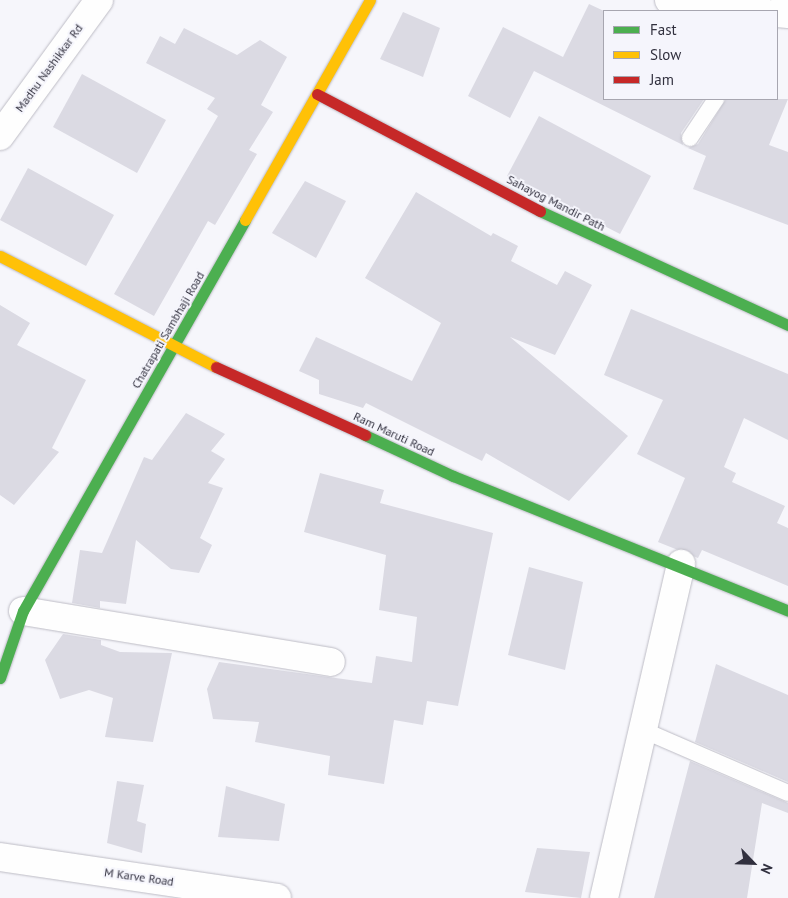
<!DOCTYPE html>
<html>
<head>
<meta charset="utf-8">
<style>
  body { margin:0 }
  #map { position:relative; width:788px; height:898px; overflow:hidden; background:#f6f6fb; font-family:"PT Sans",sans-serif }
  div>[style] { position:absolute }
  .building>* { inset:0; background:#dbdae3 }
  .roads { filter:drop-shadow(0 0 1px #bdbcc5) drop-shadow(0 0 1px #bdbcc5) }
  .lane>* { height:16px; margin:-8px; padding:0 8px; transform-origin:8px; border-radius:8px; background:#fefefe }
  .street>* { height:28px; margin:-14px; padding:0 14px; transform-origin:14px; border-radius:14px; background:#fefefe }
  .fast>* { height:11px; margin:-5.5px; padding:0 5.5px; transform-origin:5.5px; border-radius:5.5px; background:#4caf50 }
  .slow>* { height:11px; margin:-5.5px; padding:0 5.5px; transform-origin:5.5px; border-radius:5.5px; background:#ffc107 }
  .jam>* { height:11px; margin:-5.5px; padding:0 5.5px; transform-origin:5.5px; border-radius:5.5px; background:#c62828 }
  span { translate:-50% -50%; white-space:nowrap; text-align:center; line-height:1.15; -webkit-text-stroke:4px #f5f5fc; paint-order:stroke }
  .street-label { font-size:12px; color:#31303e }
  .legend { position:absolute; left:603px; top:10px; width:175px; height:90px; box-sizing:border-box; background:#f5f5fc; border:1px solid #a7a6b0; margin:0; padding:6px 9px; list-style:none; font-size:15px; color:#31303e }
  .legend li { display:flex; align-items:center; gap:10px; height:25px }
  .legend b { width:25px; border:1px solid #a7a6b0 }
  .north { position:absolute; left:728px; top:838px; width:50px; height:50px; -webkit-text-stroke:4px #f5f5fc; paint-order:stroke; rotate:114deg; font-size:14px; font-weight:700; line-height:20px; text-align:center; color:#31303e }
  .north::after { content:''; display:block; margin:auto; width:18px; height:22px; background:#31303e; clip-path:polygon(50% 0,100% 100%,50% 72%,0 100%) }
</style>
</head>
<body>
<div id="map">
  <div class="building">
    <div style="clip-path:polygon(589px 4px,604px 11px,604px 99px,704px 99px,681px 133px,683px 145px,534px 71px,510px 118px,468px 96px,503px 27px,563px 57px)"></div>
    <div style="clip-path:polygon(403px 12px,440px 28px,423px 77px,380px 59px)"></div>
    <div style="clip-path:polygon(184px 28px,237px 55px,260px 40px,287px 57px,261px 105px,273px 112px,249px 150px,257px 154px,215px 225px,208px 221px,154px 316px,114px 294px,218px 116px,207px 109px,215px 98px,146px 63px,160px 36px,175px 44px)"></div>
    <div style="clip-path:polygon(82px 74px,166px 120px,137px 173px,53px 127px)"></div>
    <div style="clip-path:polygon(726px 99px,788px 99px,769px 145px,788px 152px,788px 225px,693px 189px,706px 156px,688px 148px,698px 144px)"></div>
    <div style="clip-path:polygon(539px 116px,651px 176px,620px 234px,507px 176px)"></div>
    <div style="clip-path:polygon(28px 168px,114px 215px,86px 266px,0 220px)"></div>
    <div style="clip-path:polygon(305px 181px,346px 201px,316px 258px,272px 233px)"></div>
    <div style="clip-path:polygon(416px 192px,491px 236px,493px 233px,518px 246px,511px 261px,557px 285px,565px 271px,592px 285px,555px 355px,510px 337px,628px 436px,569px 501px,486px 453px,482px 461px,366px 403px,363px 408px,319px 394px,319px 380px,299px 371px,316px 337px,412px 381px,441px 323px,365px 278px)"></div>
    <div style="clip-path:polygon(0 305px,30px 323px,17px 345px,86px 380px,52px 448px,59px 452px,14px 505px,0 495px)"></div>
    <div style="clip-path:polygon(631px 309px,788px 374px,788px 440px,744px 418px,724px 467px,736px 473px,732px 482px,785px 506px,777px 523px,788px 528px,788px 586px,702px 550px,698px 558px,658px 542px,685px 478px,637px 454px,663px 400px,604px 375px)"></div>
    <div style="clip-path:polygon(186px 413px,225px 434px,211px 451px,225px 459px,208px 483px,223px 488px,200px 538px,212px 545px,199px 573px,171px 569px,136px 540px,126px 604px,100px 601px,100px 608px,72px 603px,80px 550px,102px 553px,144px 457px,152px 460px)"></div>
    <div style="clip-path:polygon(320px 473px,384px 490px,380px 503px,493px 533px,458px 706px,427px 701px,423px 725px,394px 720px,384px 784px,328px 775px,330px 756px,255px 742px,259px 722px,213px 719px,207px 689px,219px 662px,372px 683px,376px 656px,412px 662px,417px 617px,379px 610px,386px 555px,304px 532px)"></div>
    <div style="clip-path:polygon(529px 567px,583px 582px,565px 670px,508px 655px)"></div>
    <div style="clip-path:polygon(63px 634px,101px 640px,101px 645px,120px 652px,172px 653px,153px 742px,105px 737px,113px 698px,89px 690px,60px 699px,45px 660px)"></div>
    <div style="clip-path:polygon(716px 664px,788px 695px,788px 782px,695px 742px)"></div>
    <div style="clip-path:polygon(690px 761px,788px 803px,788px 813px,762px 803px,747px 898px,654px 898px)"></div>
    <div style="clip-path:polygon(117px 781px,144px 785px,137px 821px,146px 824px,142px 853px,107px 843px)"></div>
    <div style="clip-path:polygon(226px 786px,285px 804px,279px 841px,218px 837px)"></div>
    <div style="clip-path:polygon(537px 848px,590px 852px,581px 898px,525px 892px)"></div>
  </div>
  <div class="roads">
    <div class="lane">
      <div style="left:690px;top:138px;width:47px;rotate:-56.3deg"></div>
      <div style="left:643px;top:730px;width:158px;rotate:23.5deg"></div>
    </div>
    <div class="street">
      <div style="left:669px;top:0;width:93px;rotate:6.8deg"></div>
      <div style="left:777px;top:13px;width:11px;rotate:5deg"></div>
      <div style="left:0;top:136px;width:168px;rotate:-53.9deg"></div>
      <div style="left:23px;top:611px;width:312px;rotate:9.4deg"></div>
      <div style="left:0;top:857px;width:280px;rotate:8.4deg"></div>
      <div style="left:604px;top:898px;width:343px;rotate:-77deg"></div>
    </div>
    <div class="fast">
      <div style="left:540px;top:211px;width:273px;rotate:24.7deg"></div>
      <div style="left:365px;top:435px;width:97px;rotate:25deg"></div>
      <div style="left:453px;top:476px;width:361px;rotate:21.9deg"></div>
      <div style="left:0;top:678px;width:71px;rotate:-71.1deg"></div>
      <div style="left:23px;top:611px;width:450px;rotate:-60.4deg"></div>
    </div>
    <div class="slow">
      <div style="left:245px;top:220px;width:253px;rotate:-60.4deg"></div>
      <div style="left:0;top:256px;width:243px;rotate:27.2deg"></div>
    </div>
    <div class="jam">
      <div style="left:317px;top:94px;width:252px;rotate:27.7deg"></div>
      <div style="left:216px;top:367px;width:164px;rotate:24.5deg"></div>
    </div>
  </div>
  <div class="street-label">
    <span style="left:49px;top:68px;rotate:-54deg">Madhu Nashikkar Rd</span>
    <span style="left:556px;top:203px;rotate:27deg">Sahayog Mandir Path</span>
    <span style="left:168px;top:330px;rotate:-60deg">Chatrapati Sambhaji Road</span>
    <span style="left:394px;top:434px;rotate:25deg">Ram Maruti Road</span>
    <span style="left:139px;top:877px;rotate:8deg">M Karve Road</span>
  </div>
  <ul class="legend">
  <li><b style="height:6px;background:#4caf50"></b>Fast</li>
  <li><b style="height:6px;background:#ffc107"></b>Slow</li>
  <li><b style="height:6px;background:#c62828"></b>Jam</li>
  </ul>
  <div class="north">N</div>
</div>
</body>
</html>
